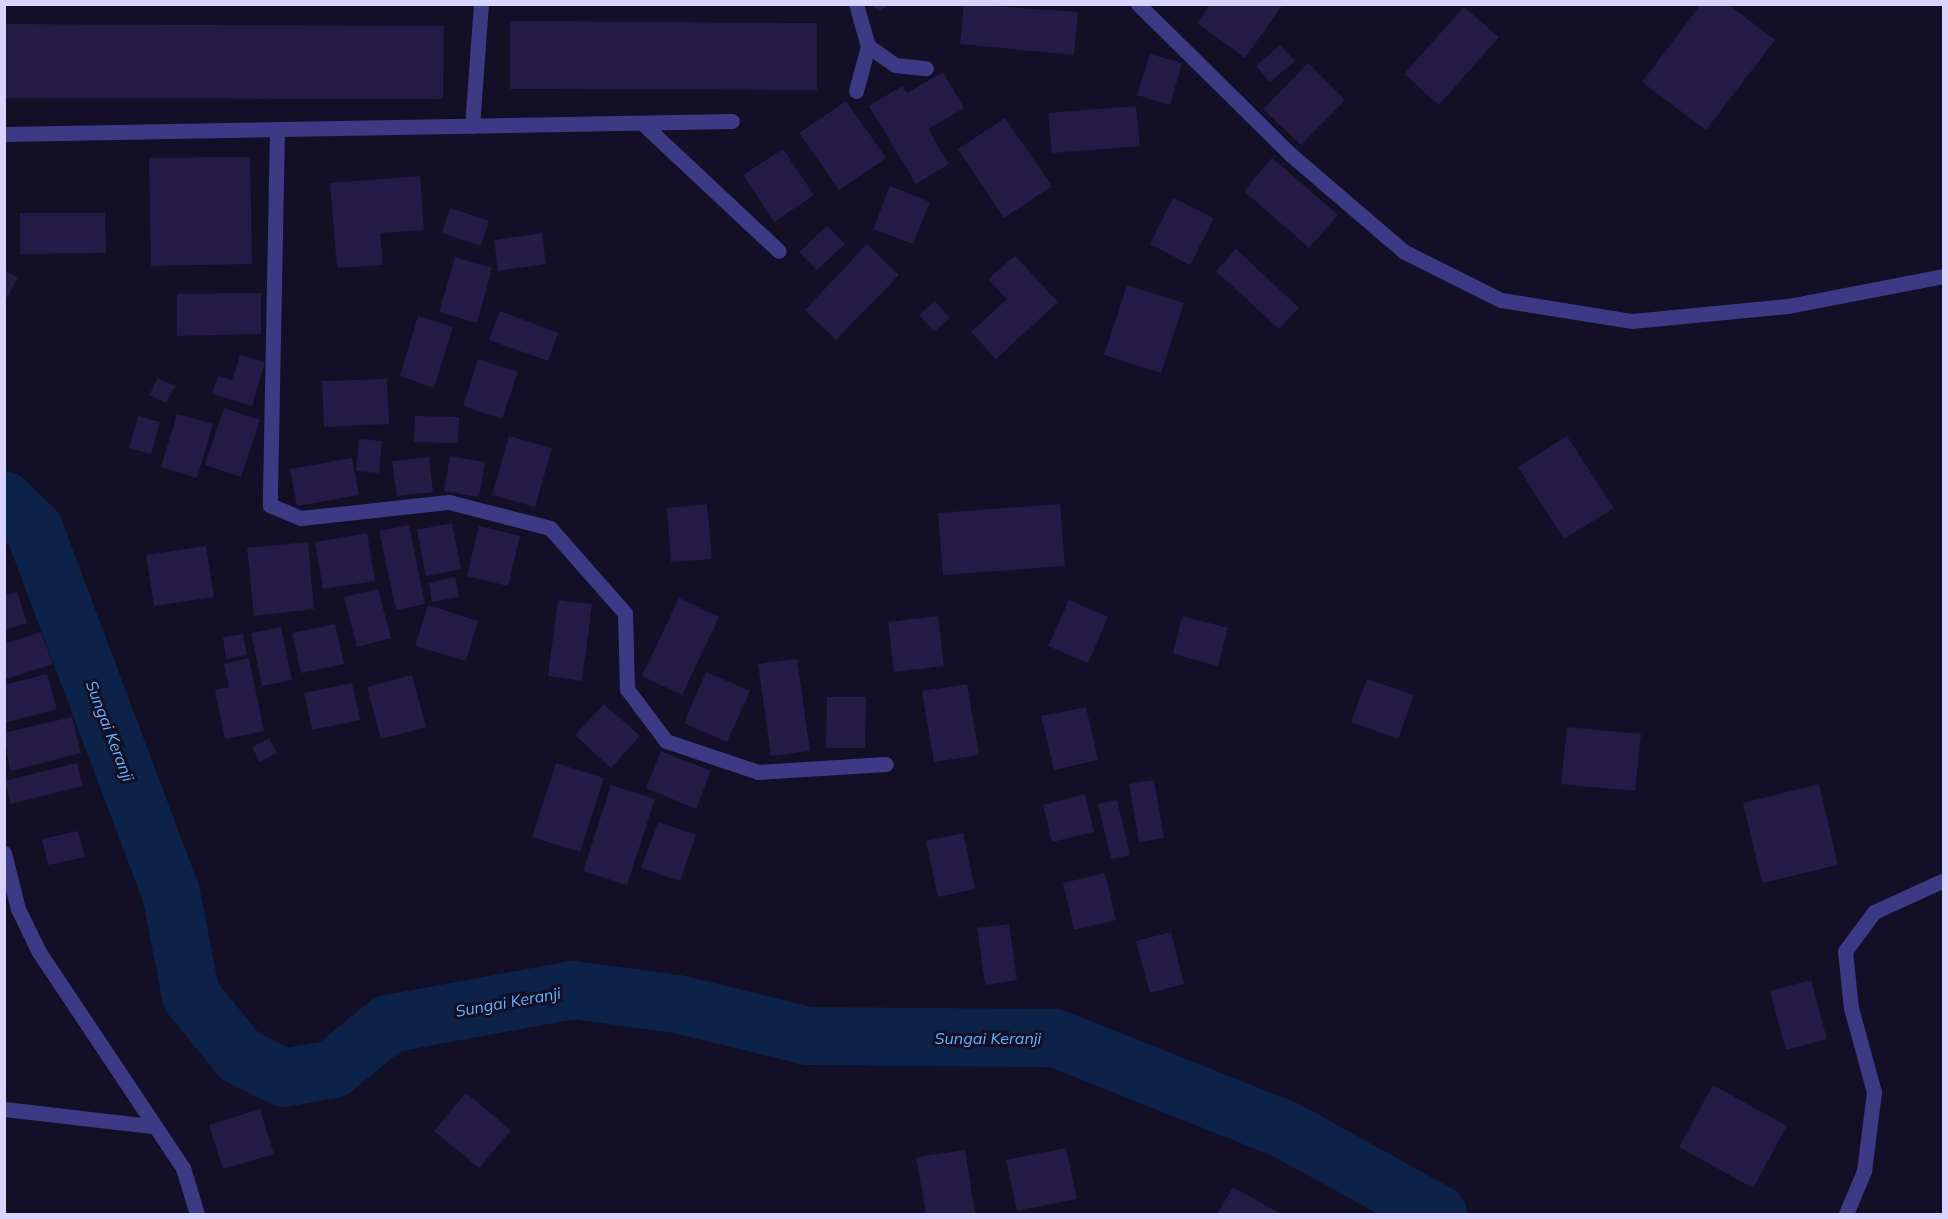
<!DOCTYPE html>
<html>
<head>
<meta charset="utf-8">
<style>
  body { margin:0 }
  #map { position:relative; width:1948px; height:1219px; overflow:hidden; background:#130f26; font-family:Mulish,sans-serif }
  div>[style] { position:absolute }
  .river>* { height:58px; margin:-29px; padding:0 29px; transform-origin:29px; border-radius:29px; background:#0c2248 }
  .building>* { inset:0; background:#241b47 }
  .minor>* { height:15px; margin:-7.5px; padding:0 7.5px; transform-origin:7.5px; border-radius:7.5px; background:#3d3a85 }
  span { translate:-50% -50%; white-space:nowrap; text-align:center; line-height:1.15; -webkit-text-stroke:6px #130f26; paint-order:stroke }
  .water-label { font-size:16px; color:#62b6ff; font-style:italic }
  .frame { position:absolute; inset:0; border:6px solid #d9d4ff; pointer-events:none }
</style>
</head>
<body>
<div id="map">
  <div class="river">
    <div style="left:4px;top:500px;width:42px;rotate:44deg"></div>
    <div style="left:34px;top:529px;width:389px;rotate:69.4deg"></div>
    <div style="left:171px;top:893px;width:105px;rotate:79deg"></div>
    <div style="left:191px;top:996px;width:77px;rotate:50.8deg"></div>
    <div style="left:240px;top:1056px;width:49px;rotate:26.6deg"></div>
    <div style="left:284px;top:1078px;width:50px;rotate:-10.4deg"></div>
    <div style="left:333px;top:1069px;width:71px;rotate:-39.3deg"></div>
    <div style="left:388px;top:1024px;width:188px;rotate:-10.4deg"></div>
    <div style="left:573px;top:990px;width:105px;rotate:7.7deg"></div>
    <div style="left:677px;top:1004px;width:135px;rotate:13.7deg"></div>
    <div style="left:808px;top:1036px;width:247px;rotate:0.5deg"></div>
    <div style="left:1055px;top:1038px;width:249px;rotate:21.7deg"></div>
    <div style="left:1286px;top:1130px;width:174px;rotate:28.9deg"></div>
  </div>
  <div class="building">
    <div style="clip-path:polygon(964px 4px,1078px 12px,1074px 55px,960px 44px)"></div>
    <div style="clip-path:polygon(1210px 4px,1283px 4px,1245px 58px,1197px 23px)"></div>
    <div style="clip-path:polygon(1701px 4px,1728px 4px,1775px 40px,1706px 130px,1642px 82px)"></div>
    <div style="clip-path:polygon(872px 5px,888px 5px,879px 12px)"></div>
    <div style="clip-path:polygon(1464px 7px,1499px 37px,1439px 105px,1404px 74px)"></div>
    <div style="clip-path:polygon(510px 21px,817px 23px,817px 90px,510px 89px)"></div>
    <div style="clip-path:polygon(4px 24px,444px 26px,443px 99px,4px 98px)"></div>
    <div style="clip-path:polygon(1280px 45px,1295px 61px,1270px 82px,1256px 66px)"></div>
    <div style="clip-path:polygon(1150px 54px,1182px 63px,1170px 105px,1137px 95px)"></div>
    <div style="clip-path:polygon(1308px 63px,1345px 100px,1301px 145px,1263px 109px)"></div>
    <div style="clip-path:polygon(943px 72px,964px 108px,928px 129px,949px 164px,916px 184px,869px 106px,902px 86px,907px 93px)"></div>
    <div style="clip-path:polygon(846px 101px,886px 158px,839px 190px,799px 133px)"></div>
    <div style="clip-path:polygon(1136px 106px,1140px 146px,1052px 153px,1048px 113px)"></div>
    <div style="clip-path:polygon(1005px 118px,1052px 186px,1004px 218px,958px 149px)"></div>
    <div style="clip-path:polygon(783px 149px,814px 195px,774px 222px,743px 175px)"></div>
    <div style="clip-path:polygon(250px 157px,252px 264px,151px 266px,149px 158px)"></div>
    <div style="clip-path:polygon(1272px 158px,1338px 215px,1309px 248px,1244px 191px)"></div>
    <div style="clip-path:polygon(420px 176px,424px 230px,380px 233px,383px 265px,337px 268px,330px 183px)"></div>
    <div style="clip-path:polygon(890px 186px,930px 202px,913px 244px,873px 229px)"></div>
    <div style="clip-path:polygon(1173px 198px,1214px 218px,1190px 265px,1150px 244px)"></div>
    <div style="clip-path:polygon(450px 208px,489px 221px,481px 246px,442px 233px)"></div>
    <div style="clip-path:polygon(20px 213px,105px 213px,106px 253px,20px 254px)"></div>
    <div style="clip-path:polygon(827px 226px,845px 244px,817px 270px,799px 252px)"></div>
    <div style="clip-path:polygon(542px 233px,546px 264px,498px 271px,494px 240px)"></div>
    <div style="clip-path:polygon(867px 244px,899px 275px,836px 340px,805px 310px)"></div>
    <div style="clip-path:polygon(1236px 249px,1299px 308px,1279px 329px,1216px 271px)"></div>
    <div style="clip-path:polygon(1015px 256px,1058px 302px,996px 359px,971px 332px,1007px 299px,988px 279px)"></div>
    <div style="clip-path:polygon(455px 257px,492px 268px,477px 323px,439px 312px)"></div>
    <div style="clip-path:polygon(4px 270px,18px 278px,4px 302px)"></div>
    <div style="clip-path:polygon(1127px 285px,1184px 303px,1161px 373px,1104px 355px)"></div>
    <div style="clip-path:polygon(261px 293px,261px 334px,177px 336px,177px 294px)"></div>
    <div style="clip-path:polygon(935px 301px,950px 318px,934px 332px,919px 315px)"></div>
    <div style="clip-path:polygon(500px 311px,558px 333px,548px 361px,489px 340px)"></div>
    <div style="clip-path:polygon(418px 316px,453px 327px,434px 388px,400px 376px)"></div>
    <div style="clip-path:polygon(240px 355px,265px 362px,252px 406px,212px 394px,218px 376px,232px 380px)"></div>
    <div style="clip-path:polygon(478px 359px,518px 372px,502px 419px,463px 406px)"></div>
    <div style="clip-path:polygon(158px 378px,175px 386px,166px 403px,149px 395px)"></div>
    <div style="clip-path:polygon(387px 379px,389px 424px,324px 427px,322px 381px)"></div>
    <div style="clip-path:polygon(224px 408px,260px 420px,241px 477px,205px 465px)"></div>
    <div style="clip-path:polygon(177px 414px,213px 424px,197px 478px,161px 467px)"></div>
    <div style="clip-path:polygon(138px 416px,160px 422px,151px 454px,129px 448px)"></div>
    <div style="clip-path:polygon(415px 416px,459px 417px,458px 443px,414px 442px)"></div>
    <div style="clip-path:polygon(509px 436px,552px 448px,535px 507px,492px 495px)"></div>
    <div style="clip-path:polygon(1567px 436px,1614px 508px,1564px 539px,1518px 467px)"></div>
    <div style="clip-path:polygon(359px 439px,382px 441px,379px 473px,356px 471px)"></div>
    <div style="clip-path:polygon(450px 456px,485px 462px,479px 497px,444px 491px)"></div>
    <div style="clip-path:polygon(429px 457px,433px 492px,397px 496px,392px 461px)"></div>
    <div style="clip-path:polygon(352px 458px,359px 495px,297px 506px,290px 469px)"></div>
    <div style="clip-path:polygon(707px 504px,712px 559px,671px 562px,667px 508px)"></div>
    <div style="clip-path:polygon(1060px 504px,1065px 566px,943px 575px,938px 513px)"></div>
    <div style="clip-path:polygon(452px 523px,461px 569px,426px 576px,417px 530px)"></div>
    <div style="clip-path:polygon(409px 525px,425px 604px,396px 610px,379px 531px)"></div>
    <div style="clip-path:polygon(479px 526px,520px 536px,508px 586px,467px 576px)"></div>
    <div style="clip-path:polygon(367px 533px,375px 581px,323px 589px,315px 542px)"></div>
    <div style="clip-path:polygon(308px 542px,314px 609px,254px 616px,247px 548px)"></div>
    <div style="clip-path:polygon(206px 546px,214px 597px,154px 606px,146px 555px)"></div>
    <div style="clip-path:polygon(455px 577px,459px 597px,432px 602px,429px 583px)"></div>
    <div style="clip-path:polygon(378px 589px,391px 638px,357px 647px,344px 597px)"></div>
    <div style="clip-path:polygon(17px 592px,27px 623px,4px 630px,4px 596px)"></div>
    <div style="clip-path:polygon(679px 598px,719px 617px,682px 695px,642px 676px)"></div>
    <div style="clip-path:polygon(558px 600px,592px 604px,582px 681px,548px 676px)"></div>
    <div style="clip-path:polygon(1069px 600px,1108px 617px,1088px 663px,1048px 646px)"></div>
    <div style="clip-path:polygon(428px 605px,478px 621px,466px 661px,415px 646px)"></div>
    <div style="clip-path:polygon(938px 616px,944px 666px,894px 672px,888px 622px)"></div>
    <div style="clip-path:polygon(1182px 616px,1228px 628px,1218px 666px,1173px 654px)"></div>
    <div style="clip-path:polygon(335px 624px,344px 664px,301px 673px,292px 633px)"></div>
    <div style="clip-path:polygon(281px 627px,292px 680px,262px 686px,251px 633px)"></div>
    <div style="clip-path:polygon(41px 632px,53px 664px,6px 679px,4px 644px)"></div>
    <div style="clip-path:polygon(243px 634px,247px 655px,226px 659px,223px 637px)"></div>
    <div style="clip-path:polygon(249px 658px,264px 731px,225px 739px,215px 690px,229px 687px,224px 664px)"></div>
    <div style="clip-path:polygon(797px 659px,810px 751px,771px 756px,758px 664px)"></div>
    <div style="clip-path:polygon(706px 672px,750px 691px,727px 742px,684px 723px)"></div>
    <div style="clip-path:polygon(47px 674px,57px 709px,4px 723px,4px 685px)"></div>
    <div style="clip-path:polygon(412px 675px,426px 727px,381px 739px,367px 687px)"></div>
    <div style="clip-path:polygon(1367px 679px,1414px 695px,1398px 739px,1351px 722px)"></div>
    <div style="clip-path:polygon(352px 683px,360px 720px,312px 730px,304px 693px)"></div>
    <div style="clip-path:polygon(967px 684px,979px 755px,934px 762px,922px 691px)"></div>
    <div style="clip-path:polygon(827px 697px,866px 697px,865px 748px,826px 748px)"></div>
    <div style="clip-path:polygon(604px 704px,640px 736px,611px 768px,575px 735px)"></div>
    <div style="clip-path:polygon(1086px 707px,1098px 760px,1054px 770px,1041px 716px)"></div>
    <div style="clip-path:polygon(72px 717px,81px 753px,10px 771px,4px 733px)"></div>
    <div style="clip-path:polygon(1567px 727px,1641px 734px,1635px 791px,1561px 784px)"></div>
    <div style="clip-path:polygon(269px 738px,277px 753px,260px 762px,252px 747px)"></div>
    <div style="clip-path:polygon(661px 751px,711px 771px,696px 809px,646px 788px)"></div>
    <div style="clip-path:polygon(77px 763px,83px 786px,11px 804px,5px 781px)"></div>
    <div style="clip-path:polygon(556px 763px,604px 778px,580px 852px,532px 837px)"></div>
    <div style="clip-path:polygon(1154px 780px,1164px 838px,1139px 842px,1129px 784px)"></div>
    <div style="clip-path:polygon(1819px 784px,1838px 865px,1762px 883px,1743px 803px)"></div>
    <div style="clip-path:polygon(611px 785px,655px 799px,627px 885px,583px 871px)"></div>
    <div style="clip-path:polygon(1085px 794px,1094px 832px,1052px 842px,1043px 805px)"></div>
    <div style="clip-path:polygon(1117px 800px,1130px 855px,1111px 859px,1098px 804px)"></div>
    <div style="clip-path:polygon(658px 822px,696px 835px,680px 881px,641px 868px)"></div>
    <div style="clip-path:polygon(78px 831px,85px 857px,48px 865px,42px 839px)"></div>
    <div style="clip-path:polygon(963px 833px,975px 889px,938px 897px,926px 841px)"></div>
    <div style="clip-path:polygon(1105px 873px,1116px 920px,1074px 930px,1063px 883px)"></div>
    <div style="clip-path:polygon(1009px 924px,1017px 980px,985px 985px,977px 928px)"></div>
    <div style="clip-path:polygon(1171px 932px,1184px 984px,1150px 993px,1136px 941px)"></div>
    <div style="clip-path:polygon(1811px 980px,1827px 1039px,1786px 1050px,1770px 991px)"></div>
    <div style="clip-path:polygon(1713px 1085px,1787px 1126px,1753px 1188px,1679px 1147px)"></div>
    <div style="clip-path:polygon(466px 1093px,511px 1130px,479px 1168px,434px 1131px)"></div>
    <div style="clip-path:polygon(260px 1109px,274px 1154px,223px 1169px,209px 1125px)"></div>
    <div style="clip-path:polygon(1066px 1148px,1077px 1199px,1017px 1211px,1006px 1160px)"></div>
    <div style="clip-path:polygon(965px 1150px,975px 1214px,926px 1214px,916px 1157px)"></div>
    <div style="clip-path:polygon(1233px 1187px,1281px 1214px,1217px 1214px)"></div>
  </div>
  <div class="minor">
    <div style="left:856px;top:4px;width:44px;rotate:74.1deg"></div>
    <div style="left:868px;top:46px;width:33px;rotate:35deg"></div>
    <div style="left:895px;top:65px;width:31px;rotate:6deg"></div>
    <div style="left:1138px;top:4px;width:214px;rotate:44.6deg"></div>
    <div style="left:1290px;top:154px;width:149px;rotate:40.6deg"></div>
    <div style="left:1403px;top:251px;width:110px;rotate:26.6deg"></div>
    <div style="left:1501px;top:300px;width:133px;rotate:9.1deg"></div>
    <div style="left:1632px;top:321px;width:157px;rotate:-5.5deg"></div>
    <div style="left:1788px;top:306px;width:159px;rotate:-10.9deg"></div>
    <div style="left:856px;top:91px;width:47px;rotate:-75.1deg"></div>
    <div style="left:642px;top:123px;width:187px;rotate:43.1deg"></div>
    <div style="left:472px;top:126px;width:122px;rotate:-85.8deg"></div>
    <div style="left:277px;top:129px;width:376px;rotate:91.1deg"></div>
    <div style="left:270px;top:505px;width:34px;rotate:23deg"></div>
    <div style="left:301px;top:518px;width:149px;rotate:-6.2deg"></div>
    <div style="left:449px;top:502px;width:104px;rotate:14.4deg"></div>
    <div style="left:550px;top:528px;width:113px;rotate:48.6deg"></div>
    <div style="left:625px;top:613px;width:76px;rotate:88.5deg"></div>
    <div style="left:627px;top:689px;width:65px;rotate:53.1deg"></div>
    <div style="left:666px;top:741px;width:97px;rotate:18.6deg"></div>
    <div style="left:758px;top:772px;width:128px;rotate:-3.6deg"></div>
    <div style="left:4px;top:134px;width:728px;rotate:-1.02deg"></div>
    <div style="left:4px;top:853px;width:58px;rotate:76deg"></div>
    <div style="left:18px;top:909px;width:48px;rotate:64deg"></div>
    <div style="left:39px;top:952px;width:260px;rotate:56.3deg"></div>
    <div style="left:183px;top:1168px;width:48px;rotate:73.1deg"></div>
    <div style="left:4px;top:1109px;width:147px;rotate:6.6deg"></div>
    <div style="left:1846px;top:1214px;width:47px;rotate:-67.3deg"></div>
    <div style="left:1864px;top:1171px;width:80px;rotate:-82.8deg"></div>
    <div style="left:1874px;top:1092px;width:87px;rotate:-105.3deg"></div>
    <div style="left:1851px;top:1008px;width:57px;rotate:-96deg"></div>
    <div style="left:1845px;top:951px;width:49px;rotate:-53.4deg"></div>
    <div style="left:1874px;top:912px;width:77px;rotate:-24.6deg"></div>
  </div>
  <div class="water-label">
    <span style="left:110px;top:731px;rotate:69deg">Sungai Keranji</span>
    <span style="left:508px;top:1002px;rotate:-10deg">Sungai Keranji</span>
    <span style="left:988px;top:1038px">Sungai Keranji</span>
  </div>
  <div class="frame"></div>
</div>
</body>
</html>
